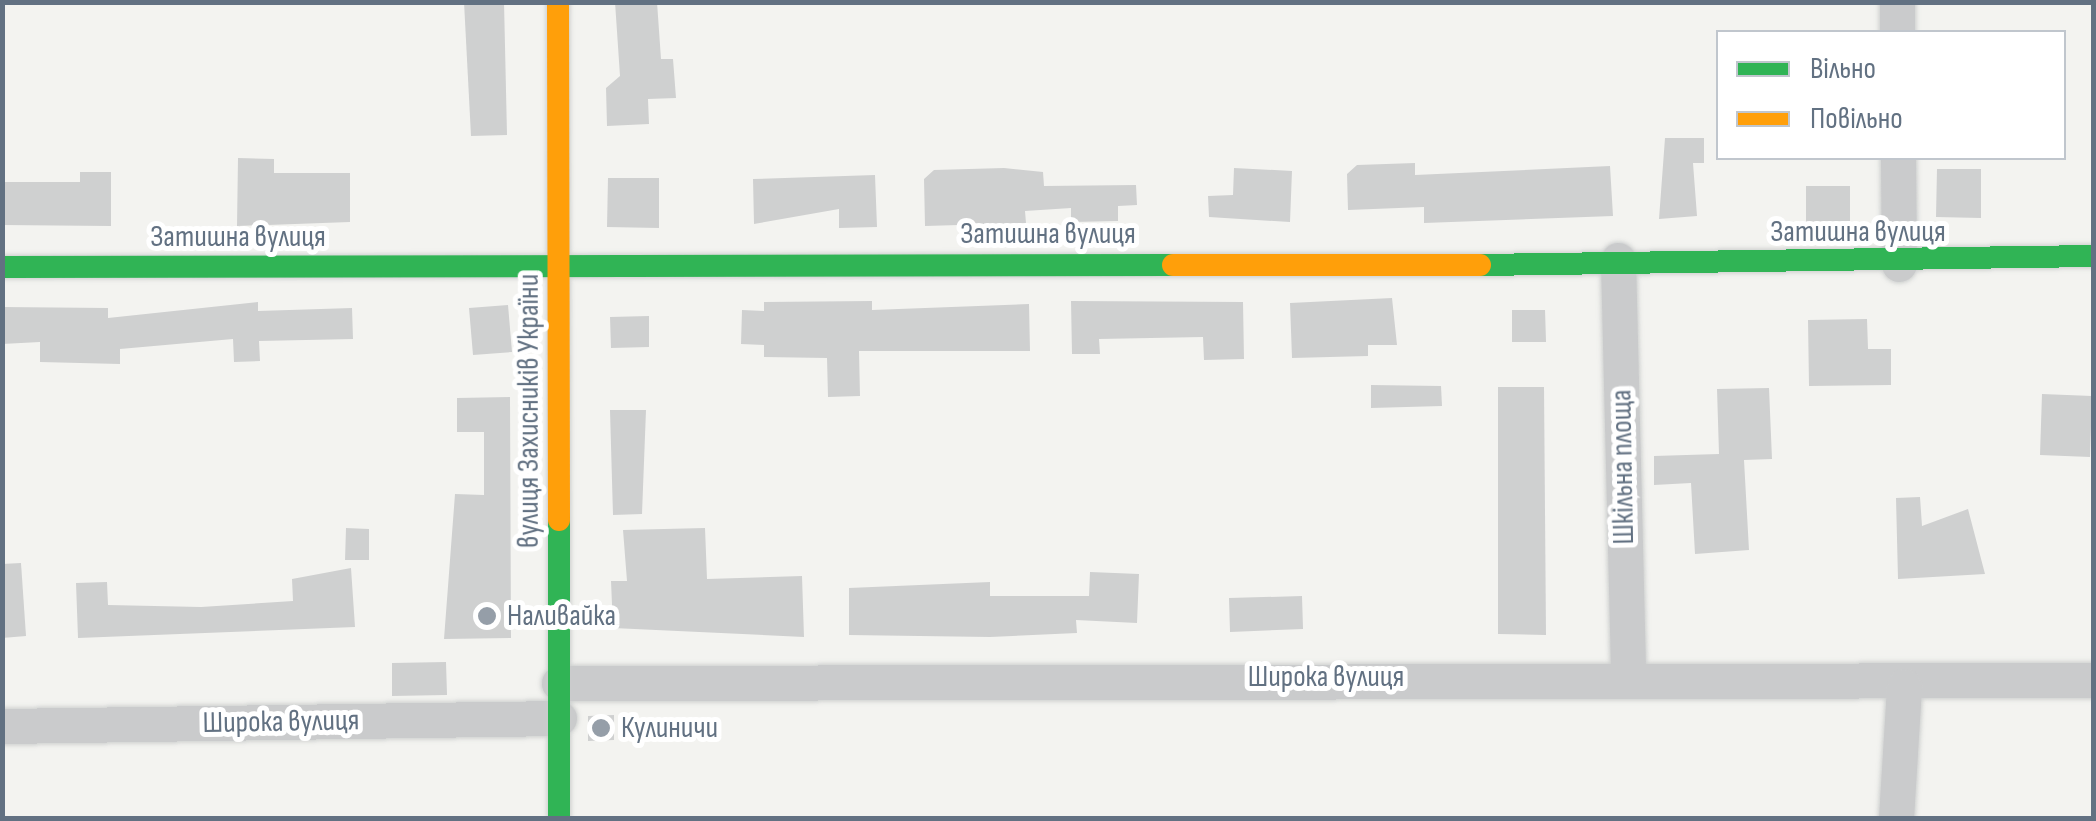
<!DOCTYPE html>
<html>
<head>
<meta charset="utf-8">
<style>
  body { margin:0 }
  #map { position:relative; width:2096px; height:821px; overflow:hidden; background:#f3f3f0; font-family:"Sofia Sans Condensed",sans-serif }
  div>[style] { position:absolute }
  .building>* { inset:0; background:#cfd0d0 }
  .roads { filter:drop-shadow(0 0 2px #cfd1d0) drop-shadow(0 0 2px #cfd1d0) }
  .street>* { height:35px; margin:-17.5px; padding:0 17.5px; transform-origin:17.5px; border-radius:17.5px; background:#cacbcc }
  .fast>* { height:22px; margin:-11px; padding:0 11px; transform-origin:11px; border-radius:11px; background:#30b455 }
  .slow>* { height:22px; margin:-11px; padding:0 11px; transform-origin:11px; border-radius:11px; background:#ff9f0a }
  .dots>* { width:28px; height:28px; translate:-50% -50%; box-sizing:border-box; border:5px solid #fff; border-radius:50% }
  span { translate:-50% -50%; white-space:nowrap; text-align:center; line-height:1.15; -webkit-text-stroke:10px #fff; paint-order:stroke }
  .street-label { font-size:30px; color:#627182 }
  .poi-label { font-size:30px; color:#627182 }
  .left { translate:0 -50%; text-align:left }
  .frame { position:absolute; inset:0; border:5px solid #627182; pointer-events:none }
  .legend { position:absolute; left:1716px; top:30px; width:350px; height:130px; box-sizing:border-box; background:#fff; border:2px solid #c0c6cd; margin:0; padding:12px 18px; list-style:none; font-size:30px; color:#627182 }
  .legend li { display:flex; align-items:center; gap:20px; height:50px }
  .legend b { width:50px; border:2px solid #c0c6cd }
</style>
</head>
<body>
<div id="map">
  <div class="building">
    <div style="clip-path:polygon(464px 2px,504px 2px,507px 135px,471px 136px)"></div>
    <div style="clip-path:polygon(615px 2px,657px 2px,661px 59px,673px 59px,676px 98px,648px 99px,649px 124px,607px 126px,606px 88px,620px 76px)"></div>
    <div style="clip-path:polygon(1665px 138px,1704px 138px,1704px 163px,1693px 163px,1697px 216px,1659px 219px)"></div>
    <div style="clip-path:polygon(238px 158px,274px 159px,274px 173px,350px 173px,350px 222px,237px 226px)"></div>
    <div style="clip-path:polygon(1415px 163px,1415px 175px,1610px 166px,1613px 216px,1424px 223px,1424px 207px,1348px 210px,1347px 174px,1357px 165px)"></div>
    <div style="clip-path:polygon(1004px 168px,1043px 172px,1044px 186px,1136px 185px,1137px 205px,1118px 206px,1118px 221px,1071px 222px,1071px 208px,1025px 211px,1026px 223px,925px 226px,924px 179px,934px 170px)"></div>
    <div style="clip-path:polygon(1234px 168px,1292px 171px,1290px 222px,1209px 217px,1208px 196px,1233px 195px)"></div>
    <div style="clip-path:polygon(1937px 169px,1981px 169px,1981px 218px,1936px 217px)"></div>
    <div style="clip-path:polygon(80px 172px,111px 172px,111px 226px,2px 225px,2px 182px,80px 182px)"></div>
    <div style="clip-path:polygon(875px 175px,877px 227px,839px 228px,839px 209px,754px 224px,753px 179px)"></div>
    <div style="clip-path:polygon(608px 178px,659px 178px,659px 228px,607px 227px)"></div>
    <div style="clip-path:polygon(1806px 186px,1850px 186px,1850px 221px,1806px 222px)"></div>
    <div style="clip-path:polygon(1392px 298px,1397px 345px,1368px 345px,1368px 356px,1292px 358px,1290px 303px)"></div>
    <div style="clip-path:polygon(872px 301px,872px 310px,1029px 304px,1030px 351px,859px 351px,860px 396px,828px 397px,827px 358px,764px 357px,764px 345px,741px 344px,742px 310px,764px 311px,764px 302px)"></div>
    <div style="clip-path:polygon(1071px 301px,1243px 302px,1244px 359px,1204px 360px,1203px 337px,1099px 339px,1100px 354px,1072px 354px)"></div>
    <div style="clip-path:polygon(258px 302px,258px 311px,352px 308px,353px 339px,259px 341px,260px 361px,234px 362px,233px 339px,120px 349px,120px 364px,40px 362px,40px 342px,2px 344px,2px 307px,108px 308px,108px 318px)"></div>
    <div style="clip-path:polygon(508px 305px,512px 352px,473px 355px,469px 308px)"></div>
    <div style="clip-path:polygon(1512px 310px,1545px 310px,1546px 342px,1512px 342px)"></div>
    <div style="clip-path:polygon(649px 316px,649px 347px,611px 348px,610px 317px)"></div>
    <div style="clip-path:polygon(1867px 319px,1868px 349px,1891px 349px,1891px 385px,1809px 386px,1808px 320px)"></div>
    <div style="clip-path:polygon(1371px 385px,1441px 386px,1442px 406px,1371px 408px)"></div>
    <div style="clip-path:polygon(1498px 387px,1544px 387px,1546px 635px,1498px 634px)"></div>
    <div style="clip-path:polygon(1769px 388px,1772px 459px,1744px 460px,1749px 550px,1695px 554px,1691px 483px,1654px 485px,1654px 456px,1719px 454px,1717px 389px)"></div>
    <div style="clip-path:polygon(2042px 394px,2092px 396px,2090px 457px,2040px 455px)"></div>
    <div style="clip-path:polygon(510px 397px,511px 638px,444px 639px,455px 494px,484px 495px,484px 432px,457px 432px,457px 398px)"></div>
    <div style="clip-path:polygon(610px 410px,646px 410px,642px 514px,613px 515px)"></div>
    <div style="clip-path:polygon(1920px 497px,1922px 526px,1968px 509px,1985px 574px,1898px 579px,1896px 498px)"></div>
    <div style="clip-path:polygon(346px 528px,369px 529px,369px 560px,345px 560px)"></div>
    <div style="clip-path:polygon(705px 528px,707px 579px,802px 576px,804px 637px,613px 628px,611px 581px,627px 581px,623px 530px)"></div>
    <div style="clip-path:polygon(21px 563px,26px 636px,2px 638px,2px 564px)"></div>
    <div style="clip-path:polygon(351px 568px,355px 627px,78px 638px,76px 583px,107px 582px,108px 605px,201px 607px,293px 601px,292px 579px)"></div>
    <div style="clip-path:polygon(1090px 572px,1139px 574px,1137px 623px,1076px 620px,1077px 633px,990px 637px,849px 635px,849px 588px,990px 582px,990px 596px,1089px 596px)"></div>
    <div style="clip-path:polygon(1302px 596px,1303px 629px,1230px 632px,1229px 598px)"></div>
    <div style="clip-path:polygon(446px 662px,447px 695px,392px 696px,392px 663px)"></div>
    <div style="clip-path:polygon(614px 715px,614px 740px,588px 741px,588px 716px)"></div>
  </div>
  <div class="roads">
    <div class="street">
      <div style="left:1897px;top:2px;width:30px;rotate:90deg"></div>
      <div style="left:1898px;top:158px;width:106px;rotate:89.5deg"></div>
      <div style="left:1618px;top:260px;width:414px;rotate:88.6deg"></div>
      <div style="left:559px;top:683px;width:1535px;rotate:-0.11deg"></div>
      <div style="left:2px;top:726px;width:557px;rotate:-0.82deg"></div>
      <div style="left:1896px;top:818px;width:132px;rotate:-86.5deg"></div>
    </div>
    <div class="fast">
      <div style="left:1480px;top:265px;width:614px;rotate:-0.84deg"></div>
      <div style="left:2px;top:267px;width:1171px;rotate:-0.1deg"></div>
      <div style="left:559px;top:520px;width:298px;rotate:90deg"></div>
    </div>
    <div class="slow">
      <div style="left:558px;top:2px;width:518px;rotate:89.89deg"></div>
      <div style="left:1173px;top:265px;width:307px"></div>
    </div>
  </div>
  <div class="dots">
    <div style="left:487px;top:616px;background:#959ea8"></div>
    <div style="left:601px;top:728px;background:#959ea8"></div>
  </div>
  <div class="street-label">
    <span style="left:1858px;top:232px">Затишна вулиця</span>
    <span style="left:1048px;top:234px">Затишна вулиця</span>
    <span style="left:238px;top:237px">Затишна вулиця</span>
    <span style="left:529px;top:411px;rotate:-90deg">вулиця Захисників України</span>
    <span style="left:1623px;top:467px;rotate:-91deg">Шкільна площа</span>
    <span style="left:1326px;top:677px">Широка вулиця</span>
    <span style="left:281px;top:722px;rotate:-1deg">Широка вулиця</span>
  </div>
  <div class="poi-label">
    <span class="left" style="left:507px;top:616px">Наливайка</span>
    <span class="left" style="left:621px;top:728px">Кулиничи</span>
  </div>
  <div class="frame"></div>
  <ul class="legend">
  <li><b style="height:12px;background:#30b455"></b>Вільно</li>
  <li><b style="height:12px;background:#ff9f0a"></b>Повільно</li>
  </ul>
</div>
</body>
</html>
